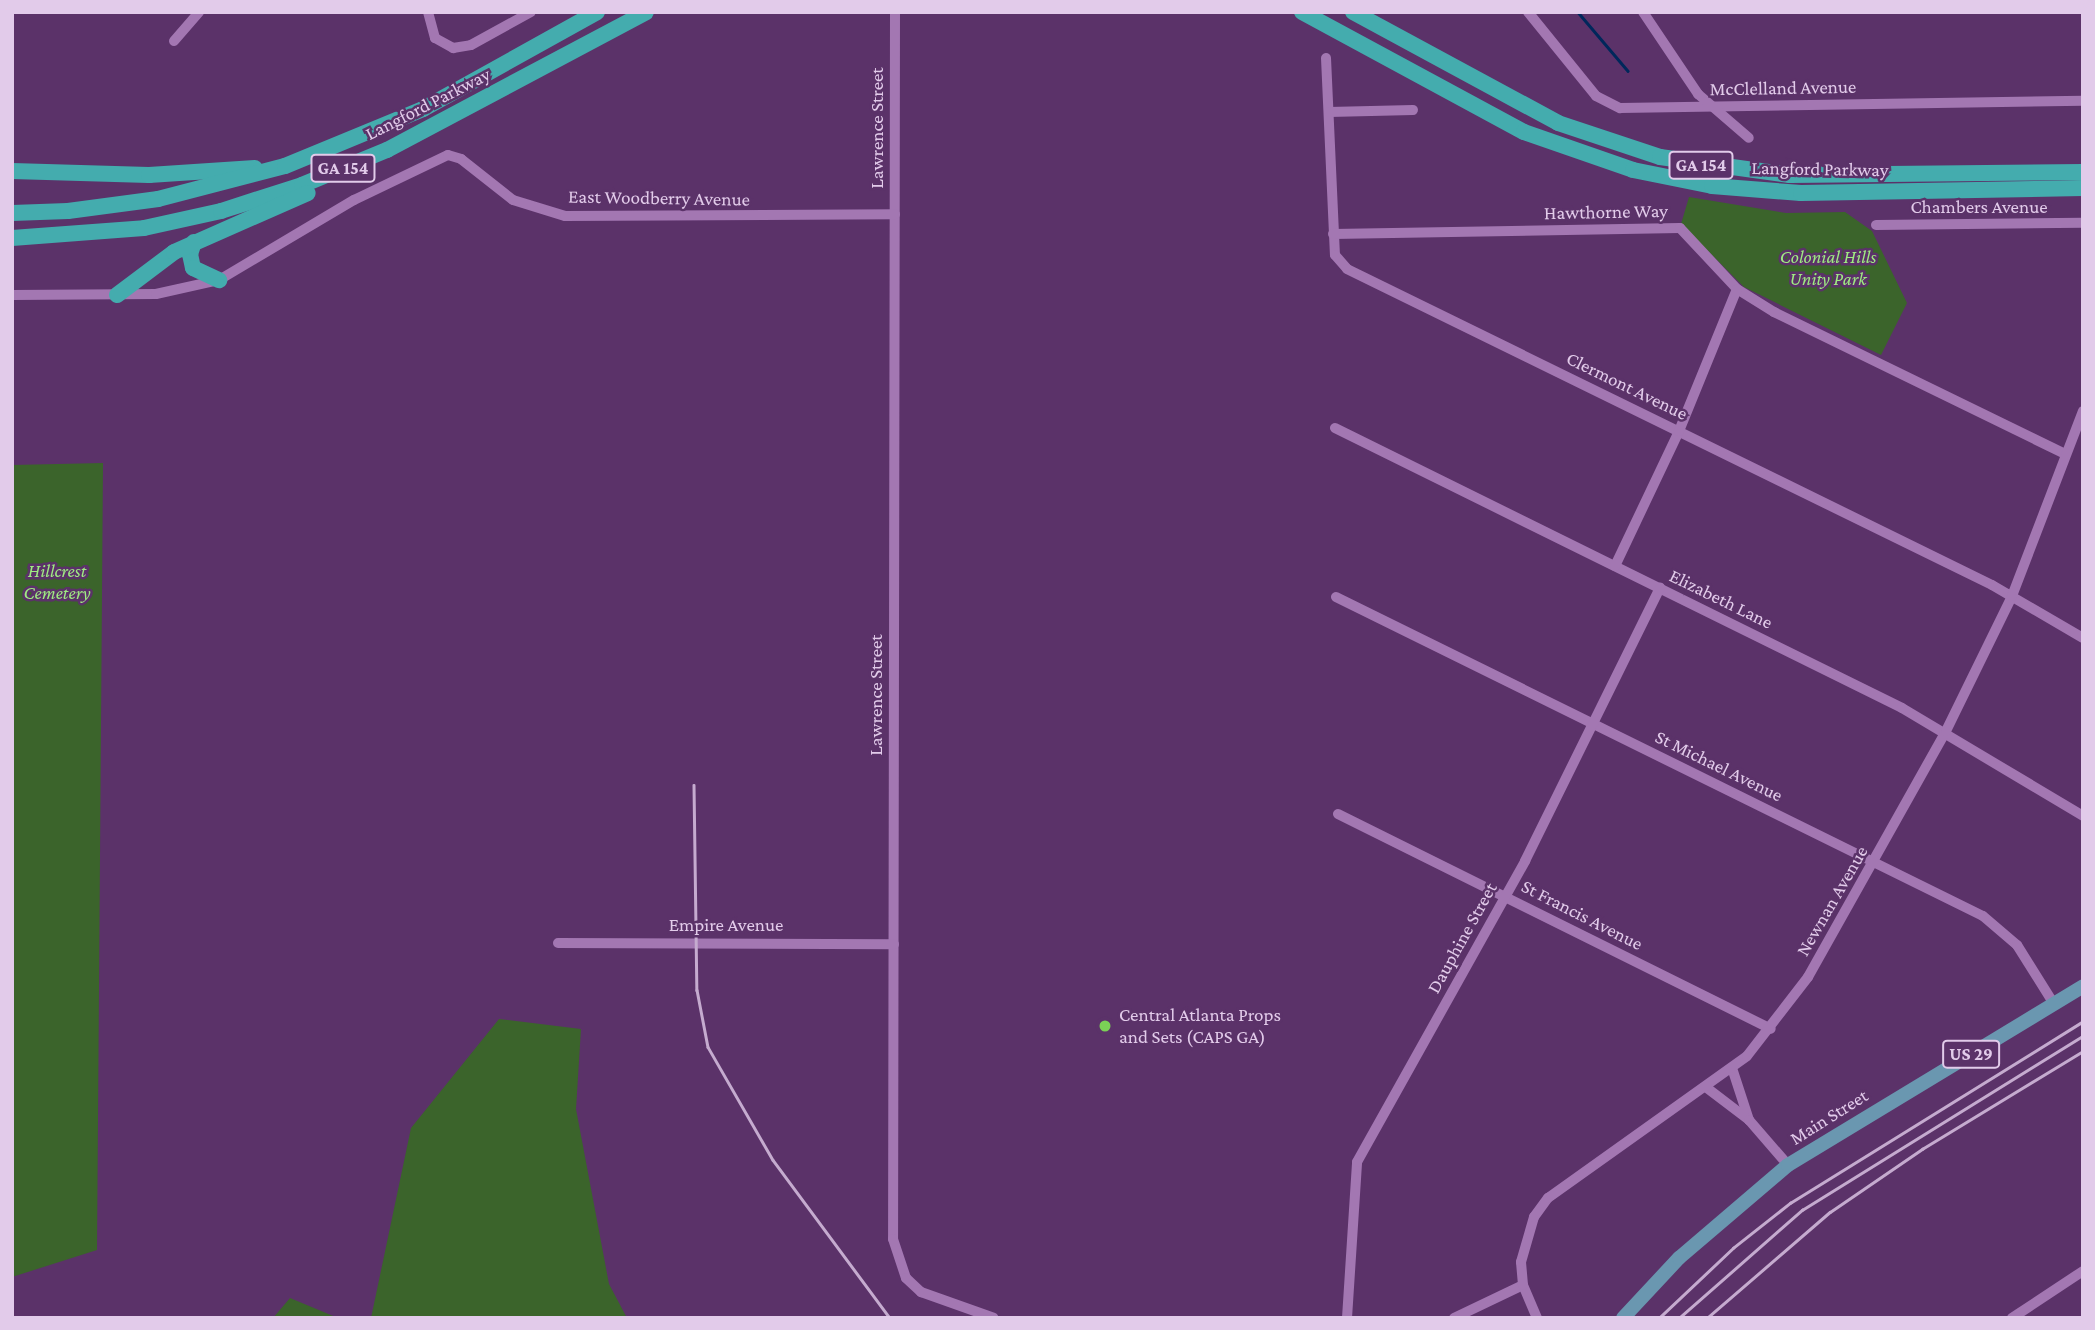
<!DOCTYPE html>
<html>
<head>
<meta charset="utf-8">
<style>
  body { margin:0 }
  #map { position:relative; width:2095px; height:1330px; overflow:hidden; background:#5b3269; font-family:"Crimson Pro",serif }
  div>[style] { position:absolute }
  .green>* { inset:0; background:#3b642b }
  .stream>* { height:2.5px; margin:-1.25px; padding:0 1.25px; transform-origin:1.25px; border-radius:1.25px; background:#00275b }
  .minor>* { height:10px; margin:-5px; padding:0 5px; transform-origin:5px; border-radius:5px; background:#a377b2 }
  .major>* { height:14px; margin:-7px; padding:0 7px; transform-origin:7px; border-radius:7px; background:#6a97b0 }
  .highway>* { height:16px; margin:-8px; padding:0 8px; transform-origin:8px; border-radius:8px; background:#44acae }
  .rail>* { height:2.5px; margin:-1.25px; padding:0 1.25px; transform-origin:1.25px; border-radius:1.25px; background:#c5abcf }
  .dots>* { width:19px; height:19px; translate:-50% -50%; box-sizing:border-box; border:4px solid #5b3269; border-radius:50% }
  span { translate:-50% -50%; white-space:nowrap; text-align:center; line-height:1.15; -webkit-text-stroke:5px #5b3269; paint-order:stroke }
  .shield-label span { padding:2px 5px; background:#5b3269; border:2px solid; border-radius:5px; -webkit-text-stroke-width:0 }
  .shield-label { font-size:18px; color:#e2cbea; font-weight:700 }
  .street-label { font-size:19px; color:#e2cbea }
  .park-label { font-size:19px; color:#9fec82; font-style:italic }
  .poi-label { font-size:19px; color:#e2cbea }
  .left { translate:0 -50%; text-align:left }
  .frame { position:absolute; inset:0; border:14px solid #e2cbea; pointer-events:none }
</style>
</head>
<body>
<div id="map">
  <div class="green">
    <div style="clip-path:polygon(1689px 197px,1786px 213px,1845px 212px,1872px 231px,1907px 303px,1881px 355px,1744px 287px,1681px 224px)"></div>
    <div style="clip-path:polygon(103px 463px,97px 1250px,12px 1277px,12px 465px)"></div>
    <div style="clip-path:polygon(499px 1019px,581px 1029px,576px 1109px,609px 1284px,627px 1318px,371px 1318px,411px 1128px)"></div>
    <div style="clip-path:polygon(290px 1298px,338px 1318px,273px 1318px)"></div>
  </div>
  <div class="stream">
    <div style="left:1578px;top:12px;width:77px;rotate:49.7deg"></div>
  </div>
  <div class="minor">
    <div style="left:428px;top:12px;width:27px;rotate:75deg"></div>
    <div style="left:435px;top:38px;width:21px;rotate:29deg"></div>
    <div style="left:453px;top:48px;width:18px;rotate:-9deg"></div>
    <div style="left:471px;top:45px;width:68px;rotate:-28.8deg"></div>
    <div style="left:895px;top:12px;width:1227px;rotate:90.09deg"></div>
    <div style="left:893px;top:1239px;width:41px;rotate:71.6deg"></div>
    <div style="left:906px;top:1278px;width:21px;rotate:43deg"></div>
    <div style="left:921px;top:1292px;width:77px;rotate:19.6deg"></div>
    <div style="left:1528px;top:12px;width:108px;rotate:51deg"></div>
    <div style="left:1596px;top:96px;width:27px;rotate:27deg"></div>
    <div style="left:1620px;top:108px;width:463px;rotate:-0.9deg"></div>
    <div style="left:1643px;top:12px;width:99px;rotate:56.1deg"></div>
    <div style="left:1698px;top:94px;width:67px;rotate:40.8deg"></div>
    <div style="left:174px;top:41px;width:38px;rotate:-49deg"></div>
    <div style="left:1326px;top:58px;width:197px;rotate:87.4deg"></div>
    <div style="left:1335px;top:255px;width:18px;rotate:49deg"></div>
    <div style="left:1347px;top:269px;width:718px;rotate:26.1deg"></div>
    <div style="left:1992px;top:585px;width:105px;rotate:30.2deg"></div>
    <div style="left:1329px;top:112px;width:84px;rotate:-1.4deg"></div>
    <div style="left:1876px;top:225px;width:207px;rotate:-0.6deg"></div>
    <div style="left:1333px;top:234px;width:347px;rotate:-1deg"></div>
    <div style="left:1680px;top:228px;width:83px;rotate:46.9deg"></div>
    <div style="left:1737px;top:289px;width:44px;rotate:31.9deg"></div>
    <div style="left:1774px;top:312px;width:324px;rotate:26deg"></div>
    <div style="left:12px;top:295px;width:144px;rotate:-0.4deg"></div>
    <div style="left:156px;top:294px;width:65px;rotate:-12.5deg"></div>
    <div style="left:219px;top:280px;width:157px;rotate:-30.7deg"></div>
    <div style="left:354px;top:200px;width:104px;rotate:-25.6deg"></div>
    <div style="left:448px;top:155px;width:14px;rotate:17deg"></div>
    <div style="left:461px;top:159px;width:66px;rotate:38.3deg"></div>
    <div style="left:513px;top:200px;width:54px;rotate:17.1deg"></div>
    <div style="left:565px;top:216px;width:330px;rotate:-0.3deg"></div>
    <div style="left:1335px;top:428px;width:632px;rotate:26.28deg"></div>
    <div style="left:1902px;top:708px;width:211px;rotate:30.8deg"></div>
    <div style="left:1615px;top:566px;width:149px;rotate:-64.6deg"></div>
    <div style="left:1679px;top:431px;width:153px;rotate:-67.8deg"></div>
    <div style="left:1336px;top:597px;width:721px;rotate:26.25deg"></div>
    <div style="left:1983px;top:916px;width:45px;rotate:40.5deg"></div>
    <div style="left:2017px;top:945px;width:70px;rotate:57.9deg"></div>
    <div style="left:1338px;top:814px;width:483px;rotate:26.4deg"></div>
    <div style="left:558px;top:943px;width:336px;rotate:0.2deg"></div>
    <div style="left:1732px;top:1068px;width:55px;rotate:71.9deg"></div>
    <div style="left:1707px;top:1088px;width:53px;rotate:37.3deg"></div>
    <div style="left:1749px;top:1120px;width:60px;rotate:49.1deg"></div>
    <div style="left:1347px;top:1318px;width:156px;rotate:-86.3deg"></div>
    <div style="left:1357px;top:1162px;width:345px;rotate:-60.8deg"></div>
    <div style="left:1525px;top:861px;width:305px;rotate:-63.7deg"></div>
    <div style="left:1454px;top:1318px;width:76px;rotate:-25.6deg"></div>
    <div style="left:1537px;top:1318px;width:36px;rotate:-113deg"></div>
    <div style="left:1523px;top:1285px;width:23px;rotate:-95deg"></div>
    <div style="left:1521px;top:1262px;width:47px;rotate:-73.9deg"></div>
    <div style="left:1534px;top:1217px;width:24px;rotate:-54deg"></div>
    <div style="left:1548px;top:1198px;width:244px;rotate:-35.5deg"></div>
    <div style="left:1747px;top:1056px;width:100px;rotate:-52.3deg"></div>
    <div style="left:1808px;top:977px;width:282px;rotate:-60.7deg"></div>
    <div style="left:1946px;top:731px;width:150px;rotate:-63.9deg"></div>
    <div style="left:2012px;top:596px;width:198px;rotate:-69deg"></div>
    <div style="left:2012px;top:1318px;width:85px;rotate:-33.5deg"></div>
  </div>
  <div class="major">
    <div style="left:1623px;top:1318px;width:82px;rotate:-47deg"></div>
    <div style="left:1679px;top:1258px;width:143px;rotate:-40.5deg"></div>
    <div style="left:1788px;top:1165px;width:345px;rotate:-31.2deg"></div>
  </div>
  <div class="highway">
    <div style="left:1302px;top:12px;width:252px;rotate:28.4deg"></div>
    <div style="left:1524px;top:132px;width:115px;rotate:19.2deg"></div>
    <div style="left:1633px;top:170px;width:81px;rotate:11.4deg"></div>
    <div style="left:1712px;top:186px;width:89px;rotate:4.5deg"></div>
    <div style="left:1801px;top:193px;width:282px;rotate:-1deg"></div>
    <div style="left:1353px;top:12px;width:233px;rotate:28.4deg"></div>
    <div style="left:1558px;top:123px;width:108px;rotate:18.4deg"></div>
    <div style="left:1660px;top:157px;width:131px;rotate:7.9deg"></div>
    <div style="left:1790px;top:175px;width:293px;rotate:-0.6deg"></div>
    <div style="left:12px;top:171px;width:137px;rotate:1.7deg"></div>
    <div style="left:149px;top:175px;width:106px;rotate:-3.8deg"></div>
    <div style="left:12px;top:213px;width:56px;rotate:-2deg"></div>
    <div style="left:68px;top:211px;width:91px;rotate:-7.6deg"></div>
    <div style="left:158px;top:199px;width:131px;rotate:-14.6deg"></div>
    <div style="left:285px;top:166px;width:149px;rotate:-22.4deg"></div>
    <div style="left:423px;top:109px;width:199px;rotate:-29.1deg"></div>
    <div style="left:12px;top:238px;width:132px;rotate:-4.3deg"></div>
    <div style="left:144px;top:228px;width:79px;rotate:-12.4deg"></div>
    <div style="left:221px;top:211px;width:85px;rotate:-17.8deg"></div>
    <div style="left:302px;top:185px;width:92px;rotate:-22.4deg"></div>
    <div style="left:387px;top:150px;width:293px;rotate:-28deg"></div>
    <div style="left:194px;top:242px;width:13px;rotate:108deg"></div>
    <div style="left:190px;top:254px;width:14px;rotate:78deg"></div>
    <div style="left:193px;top:268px;width:29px;rotate:25deg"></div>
    <div style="left:117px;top:295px;width:71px;rotate:-37deg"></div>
    <div style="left:174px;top:252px;width:146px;rotate:-23.8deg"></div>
  </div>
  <div class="rail">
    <div style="left:694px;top:785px;width:205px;rotate:89.2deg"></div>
    <div style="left:697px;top:990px;width:58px;rotate:79.1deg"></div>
    <div style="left:708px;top:1047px;width:130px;rotate:60.1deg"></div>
    <div style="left:773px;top:1160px;width:197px;rotate:53.5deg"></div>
    <div style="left:1659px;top:1318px;width:102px;rotate:-43.4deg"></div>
    <div style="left:1733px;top:1248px;width:73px;rotate:-38.3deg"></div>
    <div style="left:1790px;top:1203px;width:345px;rotate:-31.8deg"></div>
    <div style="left:1679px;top:1318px;width:164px;rotate:-41.3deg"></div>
    <div style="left:1802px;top:1210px;width:331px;rotate:-31.8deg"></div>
    <div style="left:1707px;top:1318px;width:162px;rotate:-40.8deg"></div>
    <div style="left:1830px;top:1212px;width:112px;rotate:-34.4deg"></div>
    <div style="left:1922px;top:1149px;width:188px;rotate:-31.3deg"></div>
  </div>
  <div class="dots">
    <div style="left:1105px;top:1026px;background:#7bd156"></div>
  </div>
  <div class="shield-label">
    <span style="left:1701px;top:165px">GA 154</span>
    <span style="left:343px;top:168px">GA 154</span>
    <span style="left:1971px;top:1054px">US 29</span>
  </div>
  <div class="street-label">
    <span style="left:1783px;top:88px;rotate:-1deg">McClelland Avenue</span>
    <span style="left:428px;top:104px;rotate:-27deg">Langford Parkway</span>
    <span style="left:877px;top:128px;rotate:-90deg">Lawrence Street</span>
    <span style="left:1820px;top:169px;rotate:1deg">Langford Parkway</span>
    <span style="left:659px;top:198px;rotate:1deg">East Woodberry Avenue</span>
    <span style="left:1979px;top:207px">Chambers Avenue</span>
    <span style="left:1606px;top:212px;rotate:-1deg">Hawthorne Way</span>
    <span style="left:1627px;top:386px;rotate:26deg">Clermont Avenue</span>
    <span style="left:1721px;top:599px;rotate:26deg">Elizabeth Lane</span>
    <span style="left:876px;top:695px;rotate:-90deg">Lawrence Street</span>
    <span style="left:1719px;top:766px;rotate:26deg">St Michael Avenue</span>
    <span style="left:1832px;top:901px;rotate:-60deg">Newnan Avenue</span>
    <span style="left:1582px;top:915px;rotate:27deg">St Francis Avenue</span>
    <span style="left:726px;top:925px">Empire Avenue</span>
    <span style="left:1462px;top:938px;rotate:-61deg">Dauphine Street</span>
    <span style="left:1829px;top:1117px;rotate:-32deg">Main Street</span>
  </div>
  <div class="park-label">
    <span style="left:1828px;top:268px">Colonial Hills<br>Unity Park</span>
    <span style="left:57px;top:582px">Hillcrest<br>Cemetery</span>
  </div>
  <div class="poi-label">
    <span class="left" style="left:1119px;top:1026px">Central Atlanta Props<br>and Sets (CAPS GA)</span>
  </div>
  <div class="frame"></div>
</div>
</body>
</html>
